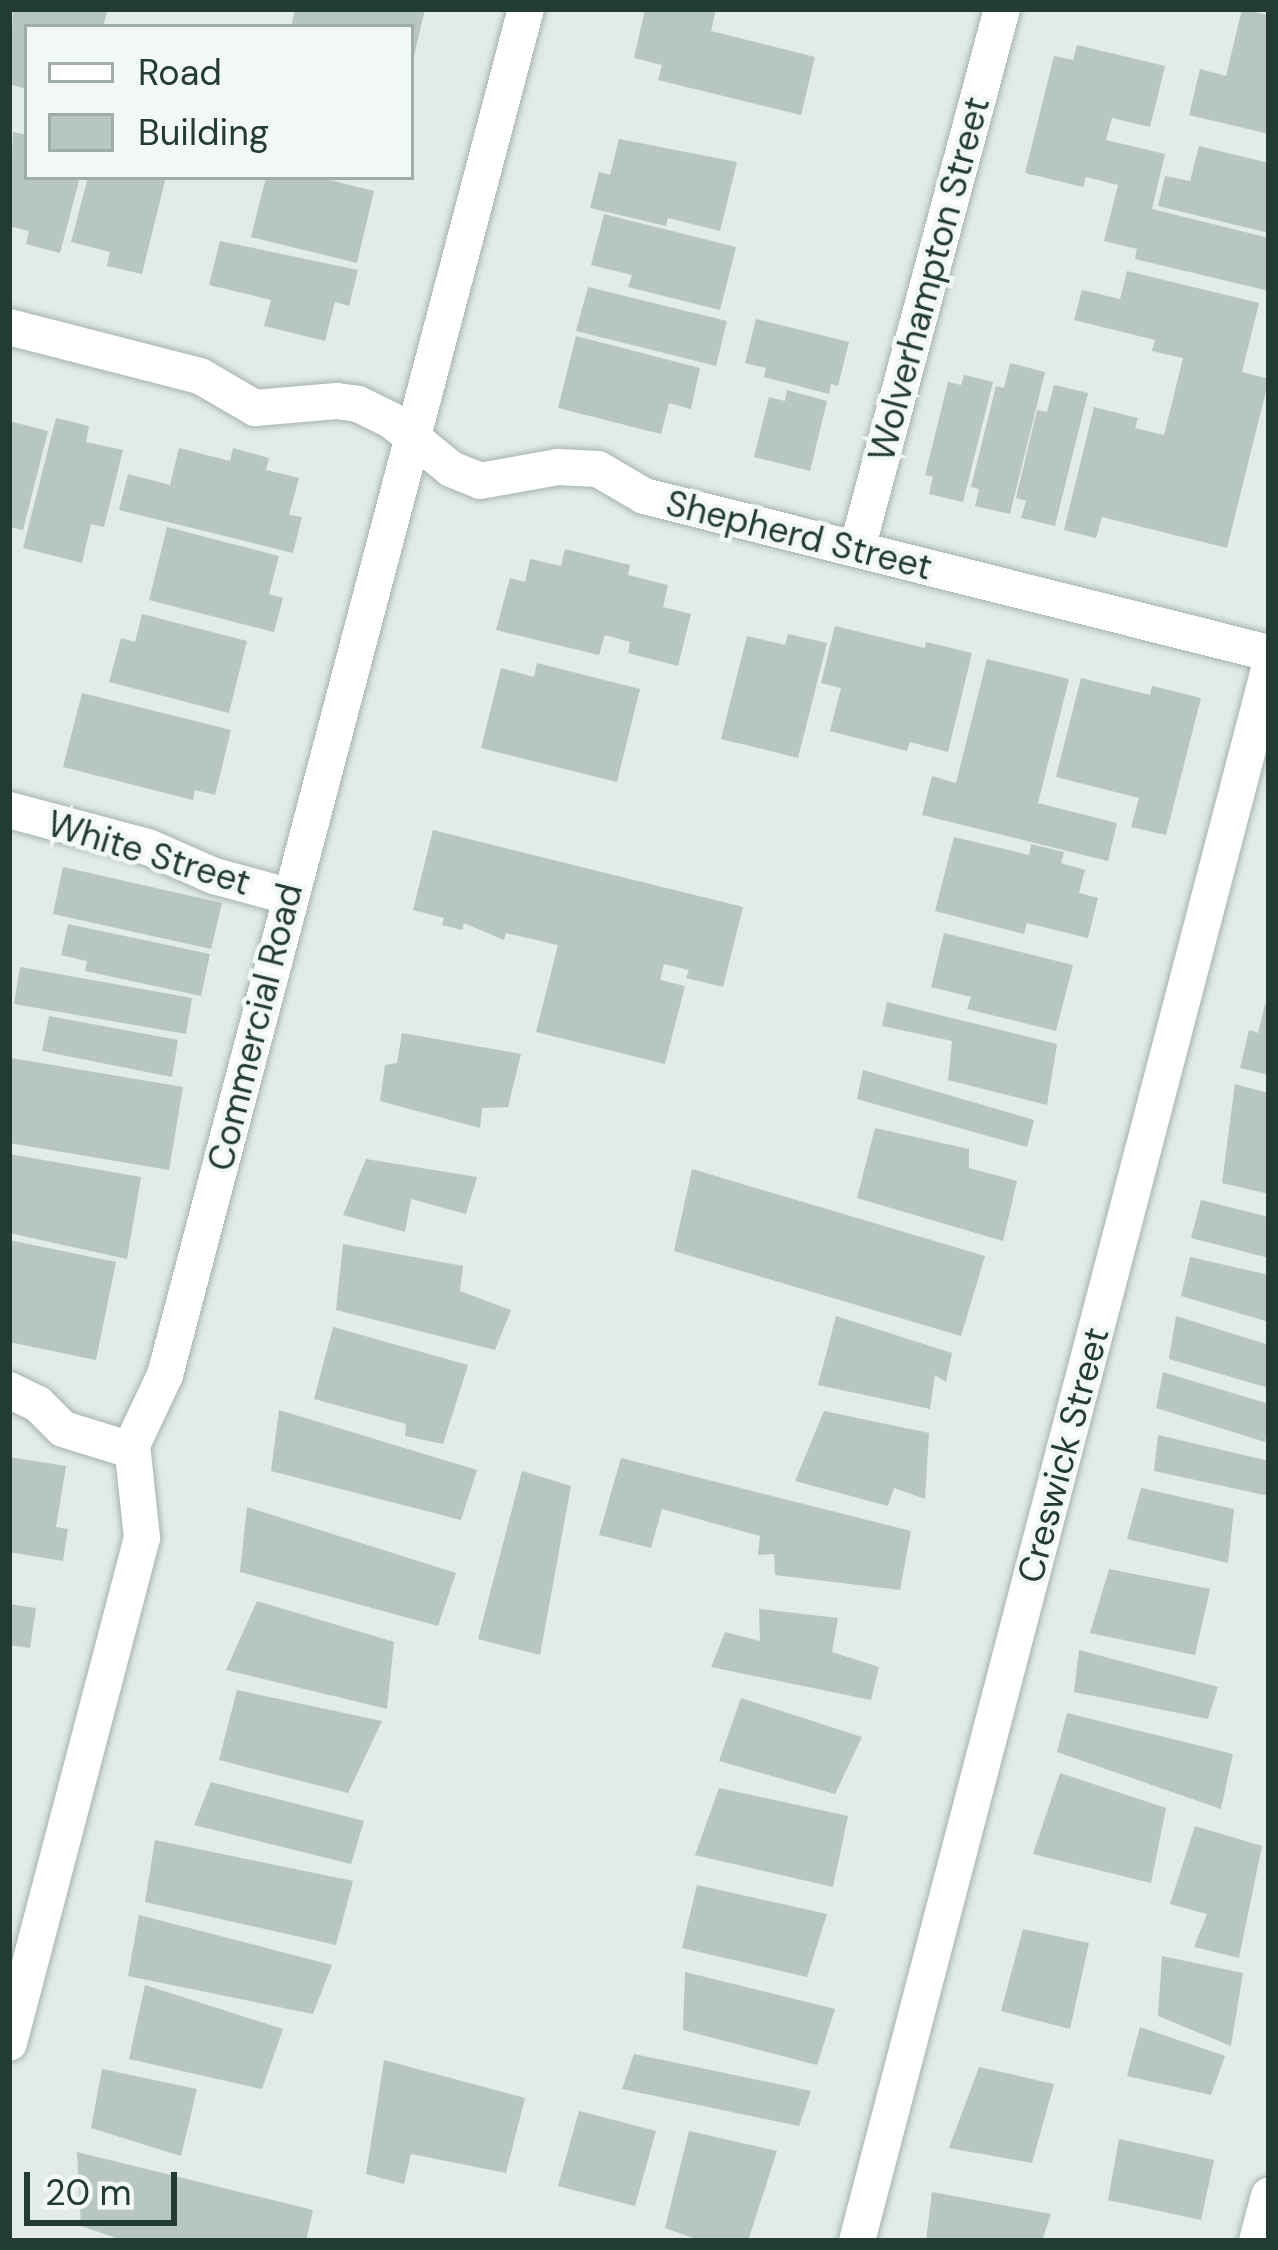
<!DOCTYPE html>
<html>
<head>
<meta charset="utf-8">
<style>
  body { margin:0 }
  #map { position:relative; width:1278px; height:2250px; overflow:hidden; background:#e2ebe6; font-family:"DM Sans",sans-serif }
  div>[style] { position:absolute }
  .building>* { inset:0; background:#b7c6bf }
  .roads { filter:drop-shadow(0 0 3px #a5b3ad) drop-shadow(0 0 3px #a5b3ad) }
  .minor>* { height:36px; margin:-18px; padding:0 18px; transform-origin:18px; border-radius:18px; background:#fff }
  span { translate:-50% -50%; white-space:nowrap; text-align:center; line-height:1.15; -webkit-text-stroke:9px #f2f8f5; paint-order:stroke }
  .street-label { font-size:36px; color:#233c33 }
  .frame { position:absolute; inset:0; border:12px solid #233c33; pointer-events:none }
  .legend { position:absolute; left:24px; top:24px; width:390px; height:156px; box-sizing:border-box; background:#f2f8f5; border:3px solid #9fada7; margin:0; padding:15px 21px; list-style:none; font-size:36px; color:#233c33 }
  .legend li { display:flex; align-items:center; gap:24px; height:60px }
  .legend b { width:60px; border:3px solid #9fada7 }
  .scale { position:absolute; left:24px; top:2172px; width:153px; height:54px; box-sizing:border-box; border:6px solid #233c33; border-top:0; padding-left:15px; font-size:36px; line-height:42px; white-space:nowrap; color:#233c33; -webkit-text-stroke:9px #f2f8f5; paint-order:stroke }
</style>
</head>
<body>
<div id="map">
  <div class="building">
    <div style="clip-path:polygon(13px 9px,108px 9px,103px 27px,27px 27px,27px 89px,9px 84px)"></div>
    <div style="clip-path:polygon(295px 9px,425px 9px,413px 60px,411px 27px,291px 27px)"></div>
    <div style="clip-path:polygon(645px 9px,716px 9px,711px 31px,815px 57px,801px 115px,658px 80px,662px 65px,634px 58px)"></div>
    <div style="clip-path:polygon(1242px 9px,1269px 15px,1269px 134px,1189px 115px,1200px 69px,1226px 76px)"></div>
    <div style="clip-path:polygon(1077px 45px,1165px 66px,1150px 127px,1112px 118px,1106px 140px,1165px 154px,1152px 209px,1269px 238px,1269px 291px,1135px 259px,1137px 249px,1104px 241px,1118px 185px,1086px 177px,1083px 187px,1025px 173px,1054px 56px,1073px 60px)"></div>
    <div style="clip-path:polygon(13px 132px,27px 135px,27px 177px,80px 177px,60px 253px,26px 244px,29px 231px,9px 226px)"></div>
    <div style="clip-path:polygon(619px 139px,737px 162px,720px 231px,668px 218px,666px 226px,590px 208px,599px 172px,610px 175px)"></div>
    <div style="clip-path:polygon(1199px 146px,1269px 163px,1269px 233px,1158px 206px,1165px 176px,1190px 181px)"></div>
    <div style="clip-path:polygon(88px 177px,166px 177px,142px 274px,107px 266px,110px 252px,71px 242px)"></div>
    <div style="clip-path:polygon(266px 177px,318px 177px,374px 191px,357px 263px,251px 237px)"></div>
    <div style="clip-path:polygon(604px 214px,736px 247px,720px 310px,628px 287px,632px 275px,591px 265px)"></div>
    <div style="clip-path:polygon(220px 241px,358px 270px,349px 306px,335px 302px,325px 341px,264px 326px,271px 300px,209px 285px)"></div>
    <div style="clip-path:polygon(1127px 271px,1259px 303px,1242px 372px,1269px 379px,1227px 548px,1102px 517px,1096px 538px,1064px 530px,1094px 407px,1138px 418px,1135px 428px,1164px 435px,1183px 358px,1152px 351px,1155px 340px,1074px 320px,1082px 290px,1120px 299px)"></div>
    <div style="clip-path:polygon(588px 287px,727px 321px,716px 366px,576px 331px)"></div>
    <div style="clip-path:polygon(756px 319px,849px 342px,838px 386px,831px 384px,829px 394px,764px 377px,766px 368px,745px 363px)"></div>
    <div style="clip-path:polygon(576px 336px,700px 368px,691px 409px,669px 403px,661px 434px,558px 408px)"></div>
    <div style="clip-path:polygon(1010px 363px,1045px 372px,1010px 514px,975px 506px,979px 489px,971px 487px,996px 386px,1004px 388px)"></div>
    <div style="clip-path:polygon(964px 375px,993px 382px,963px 502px,929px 494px,933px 477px,925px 475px,948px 382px,961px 385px)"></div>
    <div style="clip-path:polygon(1054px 385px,1088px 393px,1055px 526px,1021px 518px,1026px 501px,1016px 498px,1037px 410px,1047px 412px)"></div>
    <div style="clip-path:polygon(787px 390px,827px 401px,810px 471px,754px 457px,769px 397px,785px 401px)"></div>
    <div style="clip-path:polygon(56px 418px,89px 426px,86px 442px,123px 450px,104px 527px,91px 524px,82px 563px,23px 548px)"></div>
    <div style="clip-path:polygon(9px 421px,48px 431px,23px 530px,9px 527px)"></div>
    <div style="clip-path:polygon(179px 448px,230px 461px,233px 448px,269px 458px,266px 470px,299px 478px,289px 515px,302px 517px,293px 553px,119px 510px,128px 474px,170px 485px)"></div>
    <div style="clip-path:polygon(167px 527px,279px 556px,269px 594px,283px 598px,274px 632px,149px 600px)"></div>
    <div style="clip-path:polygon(565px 549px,630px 565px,628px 575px,668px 585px,663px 607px,691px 614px,678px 666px,628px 653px,630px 642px,605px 635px,599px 655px,496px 630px,510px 578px,525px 582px,530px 559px,561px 566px)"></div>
    <div style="clip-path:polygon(142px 614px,247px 641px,229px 713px,109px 682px,121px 638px,135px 642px)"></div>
    <div style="clip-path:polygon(835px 626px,925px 648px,926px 642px,972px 653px,948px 752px,910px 742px,907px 751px,830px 731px,841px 688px,821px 683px)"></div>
    <div style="clip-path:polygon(788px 634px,827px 643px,798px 758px,721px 739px,747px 636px,785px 645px)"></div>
    <div style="clip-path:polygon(987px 659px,1069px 679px,1038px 803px,1117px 823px,1108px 861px,922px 815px,932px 776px,956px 783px)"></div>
    <div style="clip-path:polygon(537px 663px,640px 689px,617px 782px,481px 748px,501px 668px,534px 677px)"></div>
    <div style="clip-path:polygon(1081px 678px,1150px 695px,1152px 686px,1201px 698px,1166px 835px,1131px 827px,1139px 798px,1056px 777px)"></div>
    <div style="clip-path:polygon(82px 693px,231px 730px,215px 795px,195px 790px,193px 800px,63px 767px)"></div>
    <div style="clip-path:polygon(433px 830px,743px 907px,723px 987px,686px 978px,689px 970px,664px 964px,660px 980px,685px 986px,665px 1064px,536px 1032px,558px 945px,506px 933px,504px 940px,464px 923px,462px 930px,442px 925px,444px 918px,413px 910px)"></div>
    <div style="clip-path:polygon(954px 837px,1029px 855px,1031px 844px,1064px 852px,1061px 863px,1085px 870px,1079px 893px,1098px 898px,1088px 938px,1027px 923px,1024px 934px,935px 911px)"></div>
    <div style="clip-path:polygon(63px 867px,222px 903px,211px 949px,53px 914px)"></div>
    <div style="clip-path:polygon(68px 924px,210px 954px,201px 996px,85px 971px,87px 961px,61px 955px)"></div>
    <div style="clip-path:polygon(944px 933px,1073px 965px,1056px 1031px,967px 1009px,971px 997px,931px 987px)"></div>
    <div style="clip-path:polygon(20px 967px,192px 998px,186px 1034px,14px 1004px)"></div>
    <div style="clip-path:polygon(887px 1002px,1057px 1044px,1047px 1105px,948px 1080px,952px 1041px,882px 1026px)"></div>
    <div style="clip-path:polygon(1265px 1004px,1269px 1005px,1269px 1075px,1240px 1068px,1249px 1030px,1258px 1033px)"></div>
    <div style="clip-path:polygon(49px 1016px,178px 1040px,172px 1077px,42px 1051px)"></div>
    <div style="clip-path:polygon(402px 1033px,521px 1054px,508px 1107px,482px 1108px,480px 1128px,380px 1101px,385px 1065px,397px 1063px)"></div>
    <div style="clip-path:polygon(11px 1058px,183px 1087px,169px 1170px,9px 1143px)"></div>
    <div style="clip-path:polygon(863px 1070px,1034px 1120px,1027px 1147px,857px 1099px)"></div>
    <div style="clip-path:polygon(1235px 1084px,1269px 1093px,1269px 1194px,1222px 1183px)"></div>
    <div style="clip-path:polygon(875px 1128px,969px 1149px,969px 1168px,1017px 1181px,1003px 1241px,857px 1198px)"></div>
    <div style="clip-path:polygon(9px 1154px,141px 1177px,127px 1259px,9px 1233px)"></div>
    <div style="clip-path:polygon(366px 1159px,477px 1177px,466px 1214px,411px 1199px,405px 1232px,343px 1215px)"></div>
    <div style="clip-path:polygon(692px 1169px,985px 1256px,961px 1336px,674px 1251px)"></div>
    <div style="clip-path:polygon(1201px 1200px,1269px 1217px,1269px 1258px,1191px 1238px)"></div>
    <div style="clip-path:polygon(9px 1240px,116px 1262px,96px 1360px,9px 1342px)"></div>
    <div style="clip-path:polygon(343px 1244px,463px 1266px,460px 1291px,511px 1310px,495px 1350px,336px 1310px)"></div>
    <div style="clip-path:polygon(1190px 1257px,1269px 1275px,1269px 1322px,1181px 1296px)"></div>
    <div style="clip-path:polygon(836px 1316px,952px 1353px,946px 1382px,935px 1375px,930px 1409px,818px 1385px)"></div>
    <div style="clip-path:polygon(1176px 1316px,1269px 1345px,1269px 1388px,1169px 1359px)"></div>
    <div style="clip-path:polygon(333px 1327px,468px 1365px,443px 1444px,405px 1436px,406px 1424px,314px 1399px)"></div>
    <div style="clip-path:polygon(1163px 1372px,1269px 1404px,1265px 1442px,1156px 1408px)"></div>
    <div style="clip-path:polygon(279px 1410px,477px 1470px,461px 1520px,271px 1471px)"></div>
    <div style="clip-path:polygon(824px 1411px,929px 1433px,925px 1499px,894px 1488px,888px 1506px,795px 1481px)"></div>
    <div style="clip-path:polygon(1158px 1435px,1269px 1461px,1269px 1496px,1154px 1471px)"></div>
    <div style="clip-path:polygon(9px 1457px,66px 1466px,56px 1527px,68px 1529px,63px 1561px,9px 1552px)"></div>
    <div style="clip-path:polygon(621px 1458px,911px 1531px,900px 1590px,775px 1575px,774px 1554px,758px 1555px,760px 1536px,662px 1509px,651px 1548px,599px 1535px)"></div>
    <div style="clip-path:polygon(522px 1471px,571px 1486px,540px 1655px,478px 1639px)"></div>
    <div style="clip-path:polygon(1141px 1488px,1234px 1509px,1228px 1563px,1127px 1539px)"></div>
    <div style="clip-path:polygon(247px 1507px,456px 1573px,438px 1626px,240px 1572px)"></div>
    <div style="clip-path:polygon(1109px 1569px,1210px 1589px,1195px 1655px,1090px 1633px)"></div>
    <div style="clip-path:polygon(257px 1601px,394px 1642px,387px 1709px,226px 1670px)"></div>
    <div style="clip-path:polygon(9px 1604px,36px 1608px,30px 1648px,9px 1645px)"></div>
    <div style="clip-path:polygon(759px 1609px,838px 1618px,832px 1652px,879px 1667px,871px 1700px,711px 1667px,725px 1632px,760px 1641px)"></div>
    <div style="clip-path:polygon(1079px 1650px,1218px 1687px,1208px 1719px,1074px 1692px)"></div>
    <div style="clip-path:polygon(237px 1690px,382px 1721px,348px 1793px,219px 1760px)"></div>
    <div style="clip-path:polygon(741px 1698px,862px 1737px,835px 1794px,719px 1761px)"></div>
    <div style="clip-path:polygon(1067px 1713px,1233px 1754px,1221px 1809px,1057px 1752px)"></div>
    <div style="clip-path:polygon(1060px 1773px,1166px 1808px,1151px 1883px,1033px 1854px)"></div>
    <div style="clip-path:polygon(211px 1782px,364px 1821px,351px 1864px,194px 1825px)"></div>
    <div style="clip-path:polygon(719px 1788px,848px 1816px,833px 1887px,695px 1855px)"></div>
    <div style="clip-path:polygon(1195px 1826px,1262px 1846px,1239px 1958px,1194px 1947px,1207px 1914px,1170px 1904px)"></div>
    <div style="clip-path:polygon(155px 1840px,353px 1881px,336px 1945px,145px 1902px)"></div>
    <div style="clip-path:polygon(697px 1885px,827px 1914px,807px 1977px,682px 1948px)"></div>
    <div style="clip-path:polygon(139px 1915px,332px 1965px,313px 2014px,128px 1976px)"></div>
    <div style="clip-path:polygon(1023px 1929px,1089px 1943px,1070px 2029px,1001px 2011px)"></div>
    <div style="clip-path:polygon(1162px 1956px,1243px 1973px,1231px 2046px,1158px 2016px)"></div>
    <div style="clip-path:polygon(685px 1972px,835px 2009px,817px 2065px,683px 2030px)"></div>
    <div style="clip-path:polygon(145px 1985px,283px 2029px,262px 2089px,129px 2059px)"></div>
    <div style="clip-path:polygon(1140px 2027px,1225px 2056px,1211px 2095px,1127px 2076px)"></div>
    <div style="clip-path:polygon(634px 2054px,811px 2091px,799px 2126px,622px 2089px)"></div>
    <div style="clip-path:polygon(384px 2060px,525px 2098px,506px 2173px,411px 2154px,404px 2184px,366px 2174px)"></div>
    <div style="clip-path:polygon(979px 2067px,1054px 2084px,1032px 2163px,949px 2148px)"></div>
    <div style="clip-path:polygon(102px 2069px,197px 2089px,181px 2156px,91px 2128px)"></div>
    <div style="clip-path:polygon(579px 2111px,656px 2131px,635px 2206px,558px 2186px)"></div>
    <div style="clip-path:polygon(689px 2131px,777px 2151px,748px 2241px,702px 2241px,665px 2228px)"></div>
    <div style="clip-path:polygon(1119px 2139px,1214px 2160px,1201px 2220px,1108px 2200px)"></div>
    <div style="clip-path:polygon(77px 2152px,313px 2210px,306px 2241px,125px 2241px,81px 2226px)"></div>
    <div style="clip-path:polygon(932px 2192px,1051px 2214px,1042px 2241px,926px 2241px)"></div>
  </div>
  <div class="roads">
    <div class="minor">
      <div style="left:9px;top:327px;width:197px;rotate:14.4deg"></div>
      <div style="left:200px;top:376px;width:64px;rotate:30.2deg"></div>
      <div style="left:255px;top:408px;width:82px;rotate:-4.9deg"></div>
      <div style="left:337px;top:401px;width:21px;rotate:8deg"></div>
      <div style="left:358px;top:404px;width:37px;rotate:26deg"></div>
      <div style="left:391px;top:420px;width:77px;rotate:39.2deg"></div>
      <div style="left:451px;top:469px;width:31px;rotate:22deg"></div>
      <div style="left:480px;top:481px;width:79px;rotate:-10.2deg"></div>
      <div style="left:558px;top:467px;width:40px;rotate:2.9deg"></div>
      <div style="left:598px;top:469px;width:53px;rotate:30.4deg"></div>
      <div style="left:644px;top:496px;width:644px;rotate:14.1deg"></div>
      <div style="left:857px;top:549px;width:559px;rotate:-74.97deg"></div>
      <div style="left:9px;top:810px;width:144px;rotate:14.9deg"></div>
      <div style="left:148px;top:847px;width:72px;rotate:23.7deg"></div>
      <div style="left:214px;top:876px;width:77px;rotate:15.1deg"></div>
      <div style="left:9px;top:1390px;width:32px;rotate:26deg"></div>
      <div style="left:38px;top:1404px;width:35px;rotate:45deg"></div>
      <div style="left:63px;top:1429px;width:71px;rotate:17.2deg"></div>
      <div style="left:9px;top:2043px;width:522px;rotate:-75.25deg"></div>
      <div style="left:142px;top:1538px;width:94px;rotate:-96.1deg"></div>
      <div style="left:132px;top:1445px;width:77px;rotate:-64.8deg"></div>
      <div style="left:165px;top:1375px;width:1413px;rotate:-75.2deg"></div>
      <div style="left:857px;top:2241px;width:1625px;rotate:-75.31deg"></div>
      <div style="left:1257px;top:2241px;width:47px;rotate:-75.1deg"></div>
    </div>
  </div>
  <div class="street-label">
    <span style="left:929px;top:279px;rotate:-75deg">Wolverhampton Street</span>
    <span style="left:799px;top:535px;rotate:14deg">Shepherd Street</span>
    <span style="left:149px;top:853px;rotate:17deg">White Street</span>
    <span style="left:255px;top:1027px;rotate:-76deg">Commercial Road</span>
    <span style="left:1063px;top:1455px;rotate:-75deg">Creswick Street</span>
  </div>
  <div class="frame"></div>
  <ul class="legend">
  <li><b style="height:15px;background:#fff"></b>Road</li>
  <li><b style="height:33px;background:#b7c6bf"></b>Building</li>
  </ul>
  <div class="scale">20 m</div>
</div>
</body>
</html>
